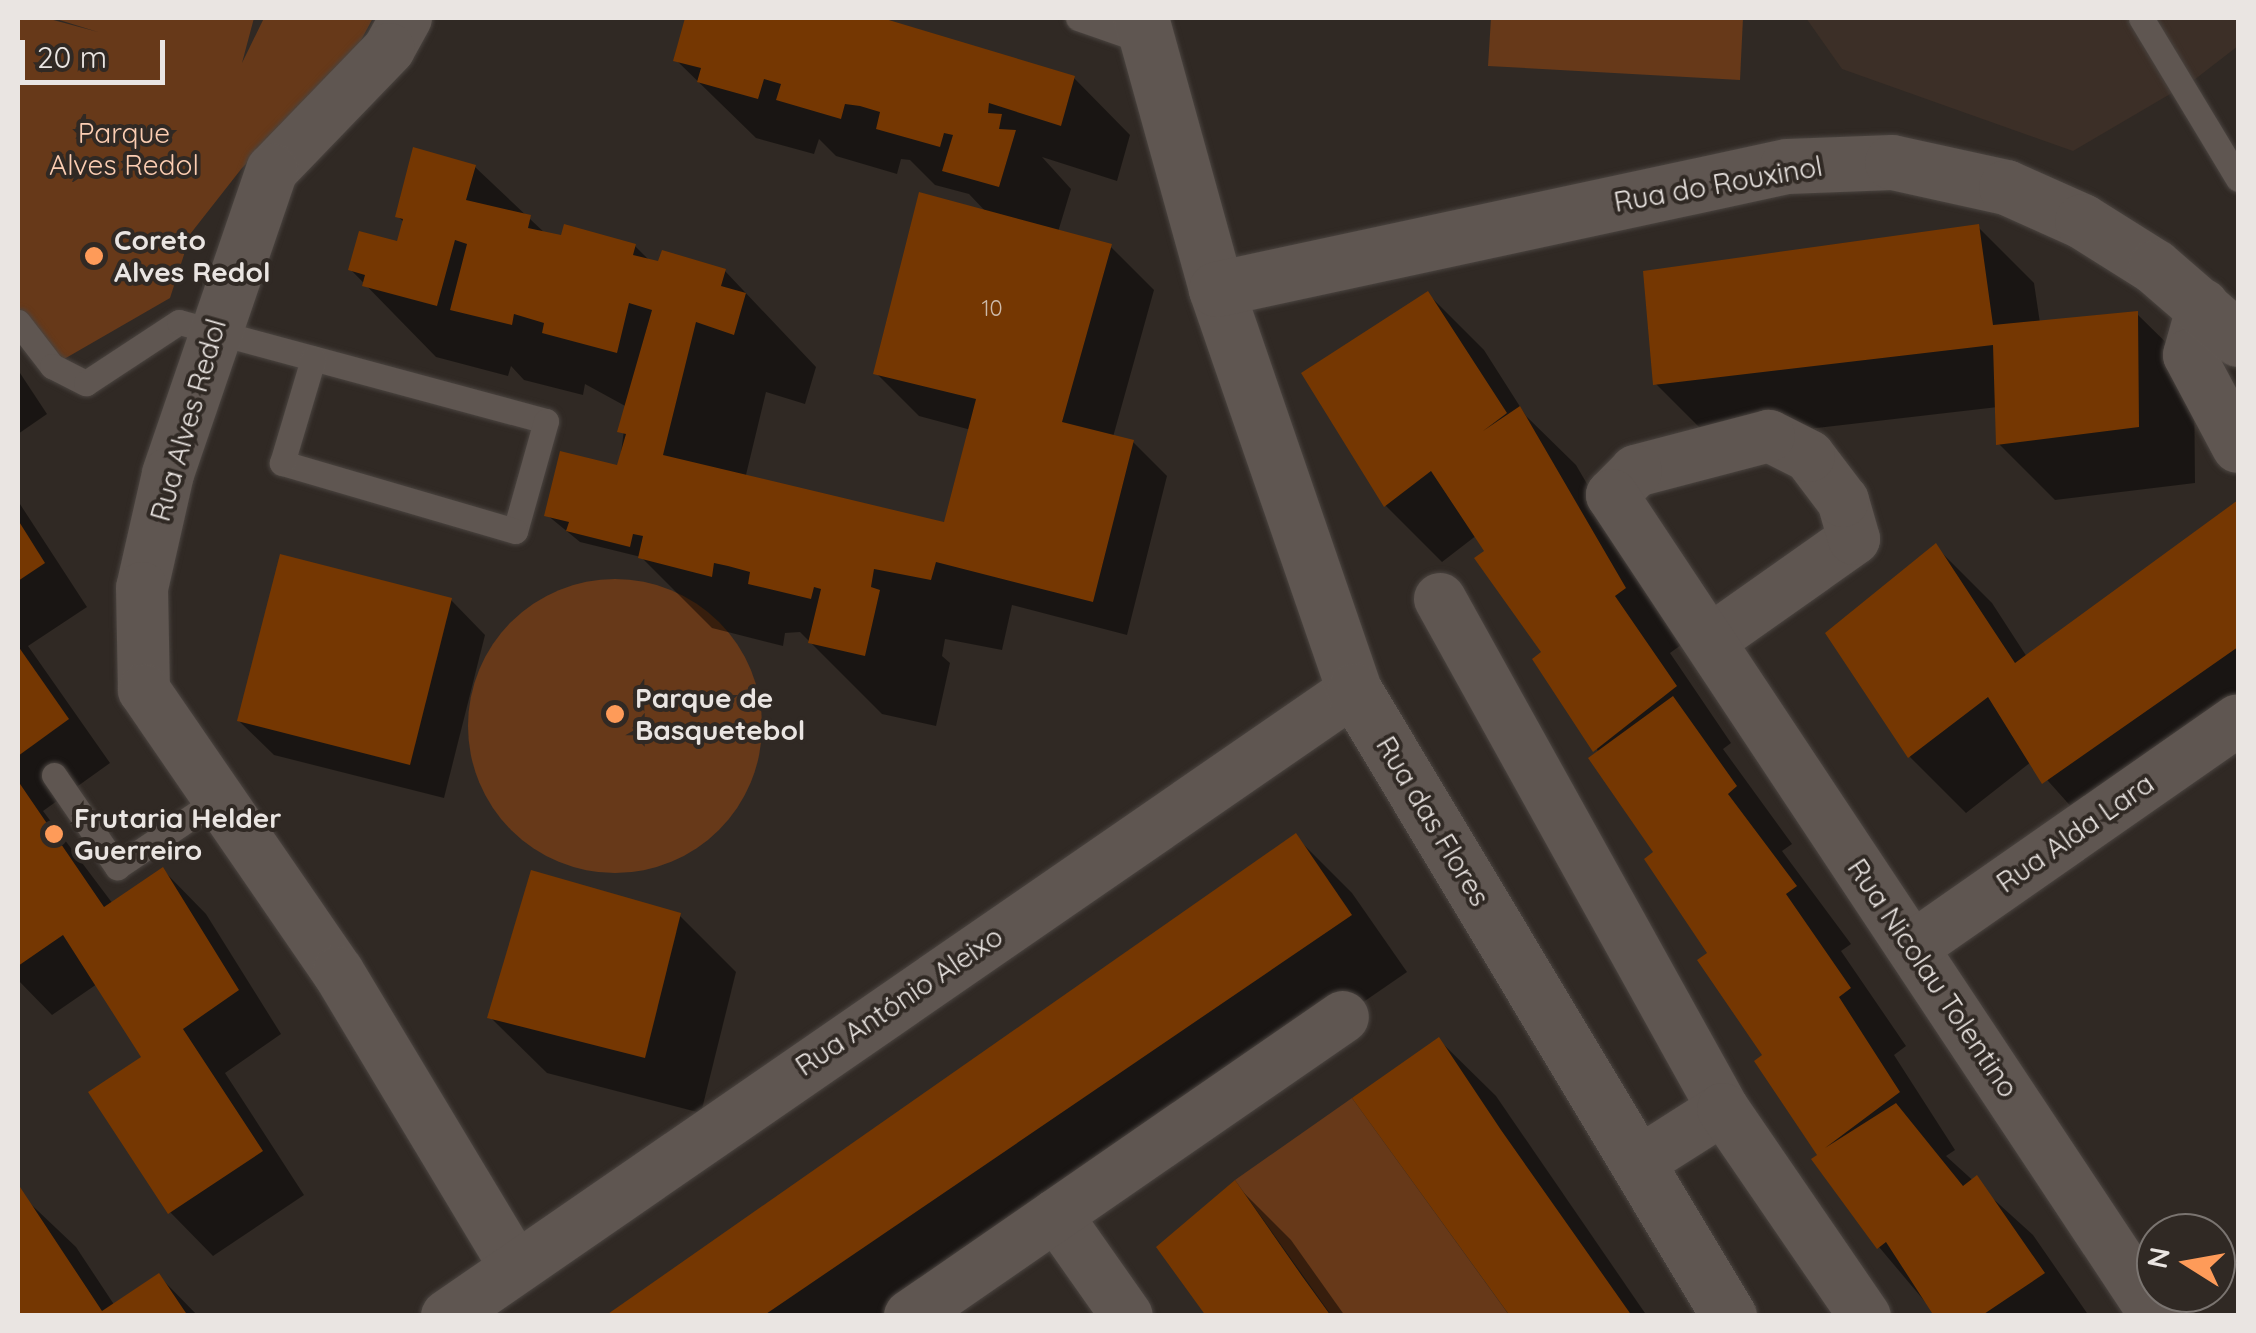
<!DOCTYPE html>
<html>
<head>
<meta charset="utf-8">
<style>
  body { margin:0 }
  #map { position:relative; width:2256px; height:1333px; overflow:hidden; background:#302924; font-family:Quicksand,sans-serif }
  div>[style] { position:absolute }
  .built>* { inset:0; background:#3c2f27 }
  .green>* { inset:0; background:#673919 }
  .round { border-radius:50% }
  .shadow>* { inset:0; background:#0007 }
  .building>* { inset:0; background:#753702 }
  .roads { filter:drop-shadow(0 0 2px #4a4440) drop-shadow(0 0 2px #4a4440) }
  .service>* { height:25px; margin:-12.5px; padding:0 12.5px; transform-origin:12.5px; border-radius:12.5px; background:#5f5651 }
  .minor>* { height:52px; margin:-26px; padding:0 26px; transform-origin:26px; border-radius:26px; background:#5f5651 }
  .tertiary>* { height:55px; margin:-27.5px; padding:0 27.5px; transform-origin:27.5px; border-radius:27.5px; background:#5f5651 }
  .secondary>* { height:55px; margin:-27.5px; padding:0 27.5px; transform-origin:27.5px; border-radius:27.5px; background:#5f5651 }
  .dots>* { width:28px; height:28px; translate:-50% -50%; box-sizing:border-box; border:5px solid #302924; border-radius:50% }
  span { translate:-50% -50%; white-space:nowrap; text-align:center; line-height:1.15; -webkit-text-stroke:8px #302924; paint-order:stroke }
  .number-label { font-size:22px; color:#cdbaaa }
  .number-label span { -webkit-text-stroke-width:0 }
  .park-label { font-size:28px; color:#fbcdb2 }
  .street-label { font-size:28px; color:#eae5e2 }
  .poi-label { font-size:28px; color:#eae5e2; font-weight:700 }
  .left { translate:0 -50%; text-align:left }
  .frame { position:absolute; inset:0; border:20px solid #eae5e2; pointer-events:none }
  .north { position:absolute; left:2136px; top:1213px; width:100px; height:100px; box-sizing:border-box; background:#302924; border:2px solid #7a7470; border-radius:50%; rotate:281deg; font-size:28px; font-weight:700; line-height:40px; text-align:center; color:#eae5e2 }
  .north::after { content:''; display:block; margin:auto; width:35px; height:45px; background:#fe9b59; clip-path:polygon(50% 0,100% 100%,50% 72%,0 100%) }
  .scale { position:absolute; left:20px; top:40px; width:145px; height:45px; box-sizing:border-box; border:5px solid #eae5e2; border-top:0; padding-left:12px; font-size:30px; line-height:35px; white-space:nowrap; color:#eae5e2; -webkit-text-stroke:8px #302924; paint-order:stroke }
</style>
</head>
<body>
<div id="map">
  <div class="built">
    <div style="clip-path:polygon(1806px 18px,2238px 18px,2238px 46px,2194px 80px,2073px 151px,1842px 69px)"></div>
  </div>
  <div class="green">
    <div style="clip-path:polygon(18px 18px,46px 18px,98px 32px,53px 18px,254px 18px,242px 63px,264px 18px,373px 18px,351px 59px,242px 168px,191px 233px,170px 298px,52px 366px,18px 320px)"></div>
    <div style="clip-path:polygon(1491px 18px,1743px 18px,1740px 80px,1488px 66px)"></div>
    <div class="round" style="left:468px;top:579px;width:294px;height:294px"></div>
    <div style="clip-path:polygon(1352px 1098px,1509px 1315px,1331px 1315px,1235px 1180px)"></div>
  </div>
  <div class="shadow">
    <div style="clip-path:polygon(687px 18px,873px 18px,1074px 78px,1130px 135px,1117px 181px,1042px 157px,1071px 189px,1058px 232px,1110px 246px,1154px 290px,1113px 437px,1133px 442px,1167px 476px,1127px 635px,1012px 605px,1002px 650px,945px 639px,942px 656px,950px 663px,936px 726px,882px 714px,800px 632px,785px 633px,783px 646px,712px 628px,641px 557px,580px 542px,547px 515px,619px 468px,627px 407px,585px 384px,583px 395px,524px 380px,511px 366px,508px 376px,436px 357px,351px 270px,399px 245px,405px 223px,397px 216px,475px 167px,547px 235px,635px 246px,651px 262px,725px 271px,816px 367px,805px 404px,766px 392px,745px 479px,947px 528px,971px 430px,919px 416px,876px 373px,987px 213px,969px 194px,935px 185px,910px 160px,901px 159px,897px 174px,836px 156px,819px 139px,814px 154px,756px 138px,676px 60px)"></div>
    <div style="clip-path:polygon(1978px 227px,2034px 283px,2040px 323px,2137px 314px,2194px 370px,2195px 483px,2055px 500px,1999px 444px,1998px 407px,1712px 440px,1656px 384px)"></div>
    <div style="clip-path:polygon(1428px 294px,1484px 350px,1526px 416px,1576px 465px,1681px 645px,1670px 653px,1731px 743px,1723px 749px,1792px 844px,1782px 851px,1851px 944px,1841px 951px,1906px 1046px,1894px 1055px,1955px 1150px,1946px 1156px,2033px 1235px,2089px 1316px,1937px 1316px,1879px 1247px,1820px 1155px,1488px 551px,1477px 535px,1442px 562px,1386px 506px,1304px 373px)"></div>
    <div style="clip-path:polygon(18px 370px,47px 414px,18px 434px)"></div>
    <div style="clip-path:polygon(18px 501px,87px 607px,28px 646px,110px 763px,43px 811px,113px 904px,163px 870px,206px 914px,281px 1034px,225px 1073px,304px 1195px,213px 1256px,170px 1212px,144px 1058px,97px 984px,52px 1015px,18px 980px)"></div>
    <div style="clip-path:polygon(2238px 503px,2238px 740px,2100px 839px,2031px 762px,1966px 813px,1910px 757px,1935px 546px,1992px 603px,2027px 657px)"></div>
    <div style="clip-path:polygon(451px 600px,485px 635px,444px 798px,274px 755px,239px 721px)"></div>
    <div style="clip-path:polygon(1296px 837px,1352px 893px,1407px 972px,907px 1316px,610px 1316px)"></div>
    <div style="clip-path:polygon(679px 915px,736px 972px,701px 1113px,547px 1073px,490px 1017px)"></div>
    <div style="clip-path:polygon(1439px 1040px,1496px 1096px,1647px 1316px,1512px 1316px)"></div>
    <div style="clip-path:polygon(1235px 1184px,1291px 1240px,1345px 1316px,1208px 1316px)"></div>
    <div style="clip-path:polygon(18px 1192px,76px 1247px,115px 1306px,159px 1276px,198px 1316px,18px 1316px)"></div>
  </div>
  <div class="building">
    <div style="clip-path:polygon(685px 18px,882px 18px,1075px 76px,1061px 126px,989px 103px,988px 113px,1002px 114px,999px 129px,1016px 130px,999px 187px,942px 171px,953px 135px,944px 133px,940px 147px,876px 129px,880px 112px,860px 106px,845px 104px,841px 119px,776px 100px,781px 84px,764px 79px,758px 99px,697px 82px,701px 68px,673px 61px)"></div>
    <div style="clip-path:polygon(413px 147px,476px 165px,466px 200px,531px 215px,528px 228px,561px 235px,564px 224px,636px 244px,633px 255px,658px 261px,662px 250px,726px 269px,721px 286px,746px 293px,734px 335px,696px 322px,663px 455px,944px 522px,976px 399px,873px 374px,919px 192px,1112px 244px,1062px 422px,1134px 440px,1093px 602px,936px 562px,931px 580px,874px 569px,871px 587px,880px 590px,865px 656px,808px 643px,821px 589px,814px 587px,811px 599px,748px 584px,750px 572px,728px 566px,714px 563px,712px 577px,638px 558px,643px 536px,633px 534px,630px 547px,566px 531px,569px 522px,544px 516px,560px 451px,617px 465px,626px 434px,617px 432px,652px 310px,629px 303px,617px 353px,542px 333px,544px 323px,514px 314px,512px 325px,450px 310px,467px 244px,455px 240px,437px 306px,362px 286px,365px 275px,348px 270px,359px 231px,397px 241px,403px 219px,395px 217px)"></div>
    <div style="clip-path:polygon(1979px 224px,1993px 325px,2138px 311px,2139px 427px,1996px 445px,1993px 345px,1653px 385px,1643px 271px)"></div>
    <div style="clip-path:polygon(1428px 291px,1507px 413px,1483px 431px,1520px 406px,1626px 588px,1615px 596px,1677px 686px,1593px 752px,1532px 659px,1541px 652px,1474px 558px,1484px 551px,1431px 471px,1384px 507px,1301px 373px)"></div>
    <div style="clip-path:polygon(2238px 500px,2238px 647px,2042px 784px,1988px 697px,1908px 758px,1825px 633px,1936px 543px,2015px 663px)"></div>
    <div style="clip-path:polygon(18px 520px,45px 563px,18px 581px)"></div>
    <div style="clip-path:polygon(280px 554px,452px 598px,410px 765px,237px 721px)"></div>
    <div style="clip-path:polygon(18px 646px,69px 719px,18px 756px)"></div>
    <div style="clip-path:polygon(1673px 696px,1737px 786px,1728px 794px,1797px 886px,1786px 894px,1851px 988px,1839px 997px,1900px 1092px,1825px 1148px,1896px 1103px,1963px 1186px,1977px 1175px,2045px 1273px,1981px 1316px,1934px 1316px,1886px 1242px,1877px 1249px,1811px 1159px,1817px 1155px,1754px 1061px,1762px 1055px,1697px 960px,1707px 953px,1644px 859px,1653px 852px,1588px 758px)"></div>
    <div style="clip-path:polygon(18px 781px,104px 907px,163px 867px,239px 990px,183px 1029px,263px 1151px,168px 1214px,88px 1092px,141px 1057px,63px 935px,18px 966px)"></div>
    <div style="clip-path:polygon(1296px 833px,1352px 915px,763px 1316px,605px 1316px)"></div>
    <div style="clip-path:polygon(531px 870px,681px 913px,645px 1058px,487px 1018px)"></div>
    <div style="clip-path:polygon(1439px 1037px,1501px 1130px,1632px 1316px,1510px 1316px,1352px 1098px)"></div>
    <div style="clip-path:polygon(1235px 1180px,1302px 1276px,1331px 1316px,1206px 1316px,1156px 1247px)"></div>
    <div style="clip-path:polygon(20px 1187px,102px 1311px,159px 1273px,188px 1316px,18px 1316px)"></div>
  </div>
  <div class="roads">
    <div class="service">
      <div style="left:1078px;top:18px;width:73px;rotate:19.2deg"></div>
      <div style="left:2141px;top:18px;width:188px;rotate:58.9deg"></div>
      <div style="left:18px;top:322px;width:56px;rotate:52.3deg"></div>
      <div style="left:52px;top:366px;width:38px;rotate:27deg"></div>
      <div style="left:86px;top:383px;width:111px;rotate:-33.3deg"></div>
      <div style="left:179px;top:322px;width:380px;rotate:15.1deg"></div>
      <div style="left:546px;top:421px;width:114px;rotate:105.7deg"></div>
      <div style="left:515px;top:531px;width:243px;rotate:-163.7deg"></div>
      <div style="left:282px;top:463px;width:109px;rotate:-73.4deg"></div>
      <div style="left:54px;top:775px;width:112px;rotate:55.6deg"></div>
      <div style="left:117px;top:867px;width:122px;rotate:-34deg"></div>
    </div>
    <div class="minor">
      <div style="left:406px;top:18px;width:35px;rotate:119deg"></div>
      <div style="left:389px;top:49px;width:168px;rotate:134deg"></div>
      <div style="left:272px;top:170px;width:321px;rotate:108.9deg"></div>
      <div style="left:168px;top:474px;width:117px;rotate:102.8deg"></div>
      <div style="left:142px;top:588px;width:102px;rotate:88.9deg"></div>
      <div style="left:144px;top:690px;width:342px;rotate:55.5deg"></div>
      <div style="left:338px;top:972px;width:342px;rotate:59deg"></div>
      <div style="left:2203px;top:305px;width:52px;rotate:105.6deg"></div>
      <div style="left:2189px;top:355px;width:104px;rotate:62deg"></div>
      <div style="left:1440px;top:599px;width:583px;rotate:60.97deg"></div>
      <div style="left:1723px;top:1109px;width:101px;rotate:147.6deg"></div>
      <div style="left:1711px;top:640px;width:175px;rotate:-35.2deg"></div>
      <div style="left:1854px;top:539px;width:40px;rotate:-106deg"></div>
      <div style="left:1843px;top:501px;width:56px;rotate:-127.1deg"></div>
      <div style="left:1809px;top:456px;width:45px;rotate:-153.4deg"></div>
      <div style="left:1769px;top:436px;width:138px;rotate:165.3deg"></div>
      <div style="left:1636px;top:471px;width:34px;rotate:135deg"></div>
      <div style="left:1612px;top:495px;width:985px;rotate:56.47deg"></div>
      <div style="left:1913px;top:947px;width:396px;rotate:-34.9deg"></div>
      <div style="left:1723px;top:1109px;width:251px;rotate:55.6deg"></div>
      <div style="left:1056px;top:1215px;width:123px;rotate:54.9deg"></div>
      <div style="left:447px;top:1316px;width:1102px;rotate:-34.61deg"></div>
      <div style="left:910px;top:1316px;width:526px;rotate:-34.63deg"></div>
    </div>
    <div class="tertiary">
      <div style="left:1216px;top:289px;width:424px;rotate:71deg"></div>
      <div style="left:1354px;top:690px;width:730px;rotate:59.08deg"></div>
    </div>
    <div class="secondary">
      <div style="left:1141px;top:18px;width:281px;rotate:74.5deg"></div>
      <div style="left:1216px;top:289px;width:584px;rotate:-12.16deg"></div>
      <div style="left:1787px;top:166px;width:105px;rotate:-2.2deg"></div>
      <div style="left:1892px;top:162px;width:117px;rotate:12.4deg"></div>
      <div style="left:2006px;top:187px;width:83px;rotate:24.1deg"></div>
      <div style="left:2082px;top:221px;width:86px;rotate:32.2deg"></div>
      <div style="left:2155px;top:267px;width:110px;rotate:40.9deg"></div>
    </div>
  </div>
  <div class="dots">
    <div style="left:94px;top:256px;background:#fe9b59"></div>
    <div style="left:615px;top:714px;background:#fe9b59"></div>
    <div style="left:54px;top:834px;background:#fe9b59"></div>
  </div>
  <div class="number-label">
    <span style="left:992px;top:309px">10</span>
  </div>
  <div class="park-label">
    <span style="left:124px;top:149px">Parque<br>Alves Redol</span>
  </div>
  <div class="street-label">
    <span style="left:1718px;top:184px;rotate:-10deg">Rua do Rouxinol</span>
    <span style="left:188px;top:420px;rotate:-74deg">Rua Alves Redol</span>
    <span style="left:1433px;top:821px;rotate:59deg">Rua das Flores</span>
    <span style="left:2075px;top:833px;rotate:-35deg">Rua Alda Lara</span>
    <span style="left:1933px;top:978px;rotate:56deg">Rua Nicolau Tolentino</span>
    <span style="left:899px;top:1001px;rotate:-34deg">Rua António Aleixo</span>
  </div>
  <div class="poi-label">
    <span class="left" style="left:114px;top:256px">Coreto<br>Alves Redol</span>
    <span class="left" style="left:635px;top:714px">Parque de<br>Basquetebol</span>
    <span class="left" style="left:74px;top:834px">Frutaria Helder<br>Guerreiro</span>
  </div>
  <div class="frame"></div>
  <div class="north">N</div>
  <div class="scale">20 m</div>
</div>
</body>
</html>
